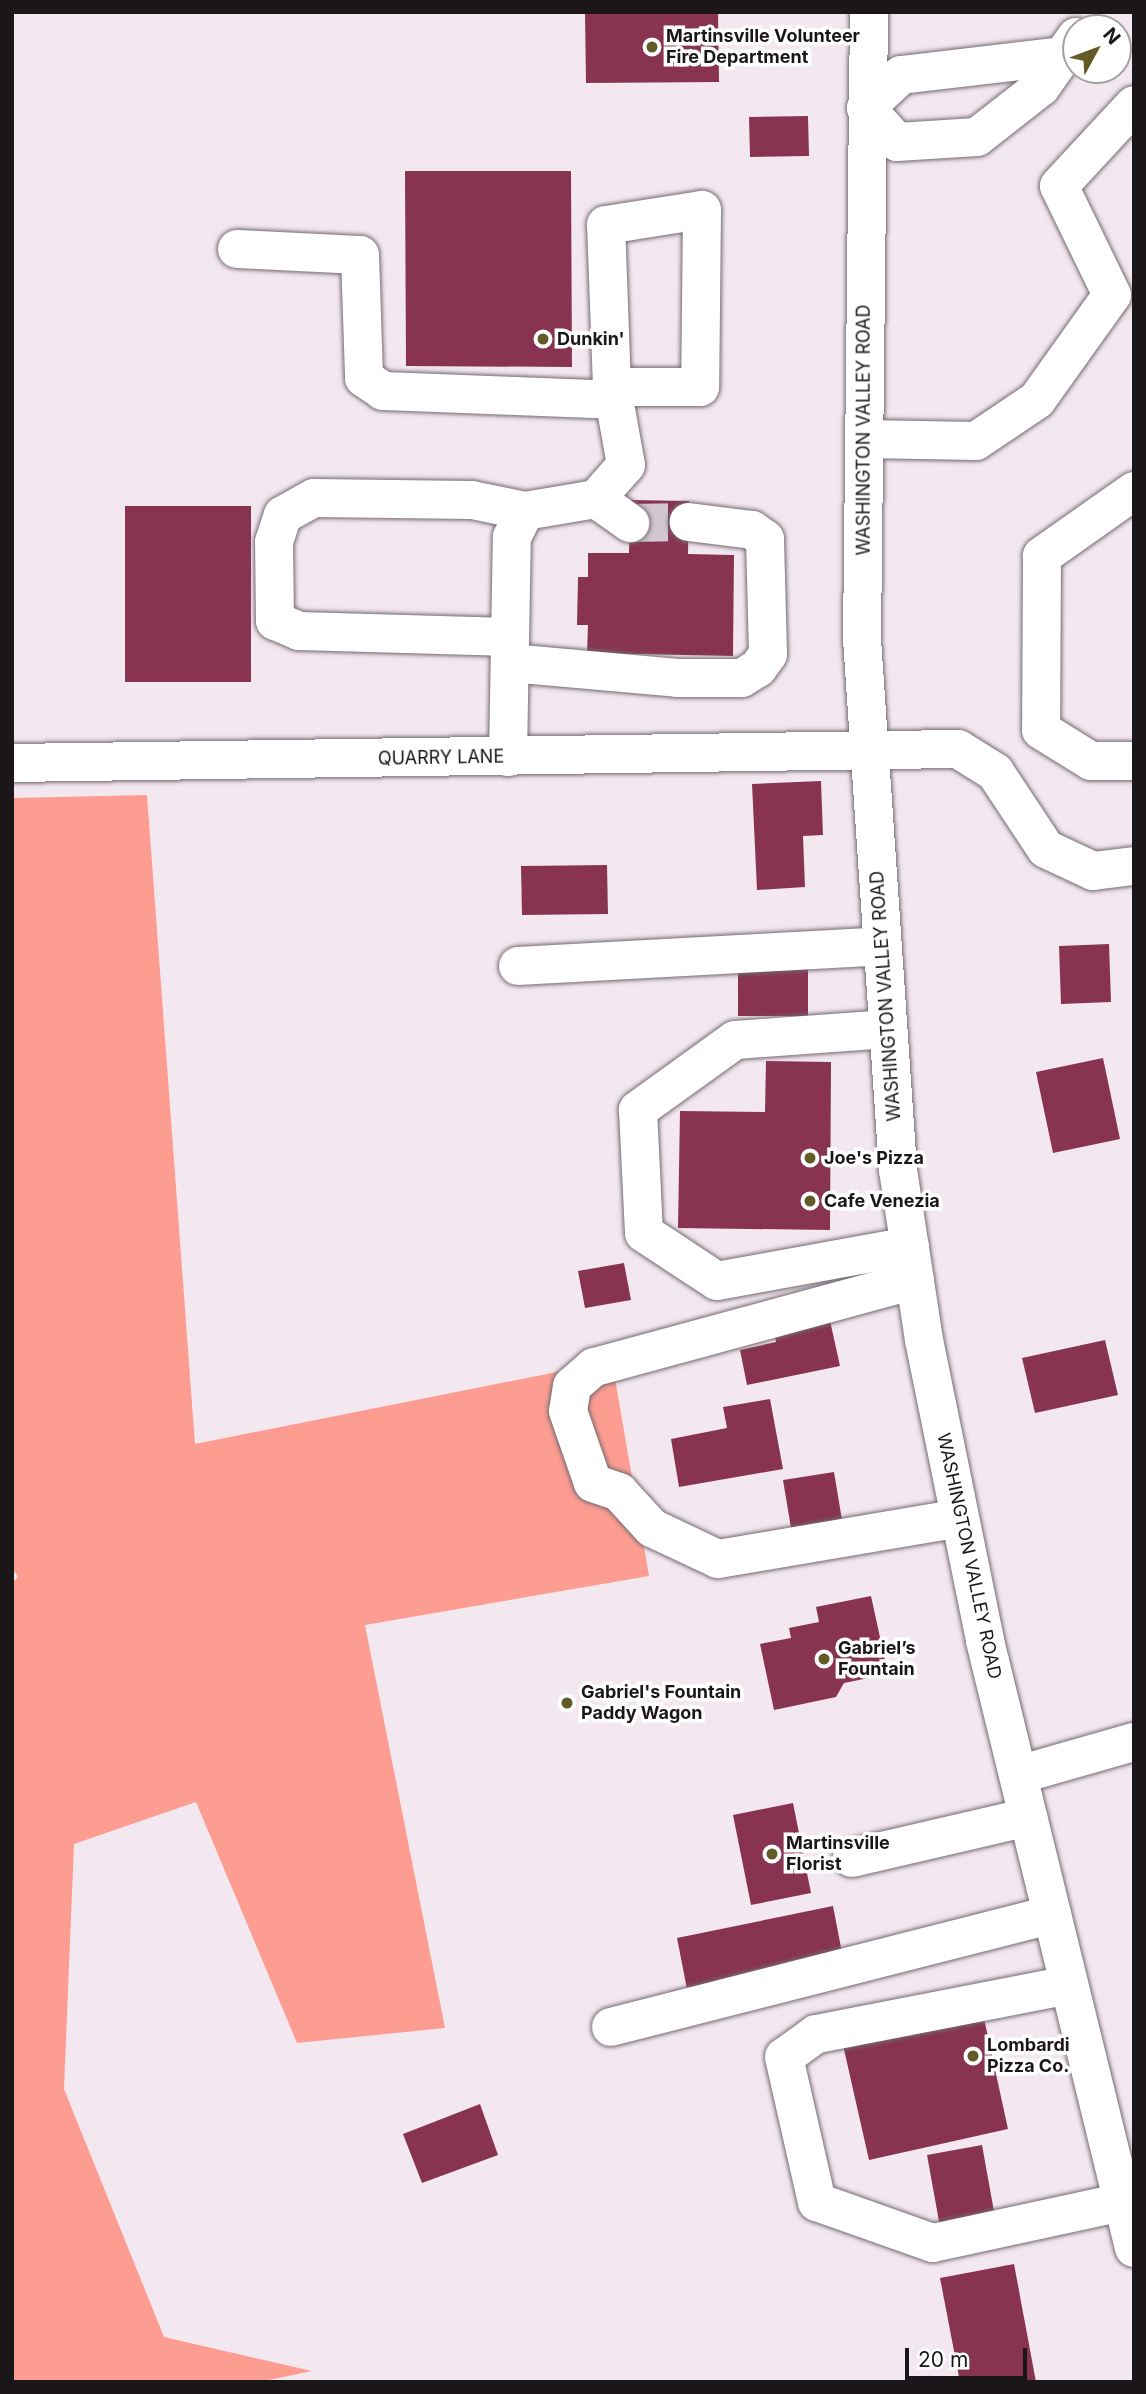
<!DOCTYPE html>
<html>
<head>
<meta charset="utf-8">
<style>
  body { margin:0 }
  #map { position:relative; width:1146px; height:2394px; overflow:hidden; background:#f4e8f0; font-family:Inter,sans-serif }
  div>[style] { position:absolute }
  .green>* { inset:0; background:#fd9d91 }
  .building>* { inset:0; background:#883450 }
  .minor-tunnel>* { height:38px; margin-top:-19px; transform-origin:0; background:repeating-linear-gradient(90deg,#d3c8d0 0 38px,transparent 0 57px) }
  .roads { filter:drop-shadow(0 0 2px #746a71) drop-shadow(0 0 2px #746a71) }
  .minor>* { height:38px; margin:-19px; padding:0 19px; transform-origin:19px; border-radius:19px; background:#fff }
  .dots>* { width:19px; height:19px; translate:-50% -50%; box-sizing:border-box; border:4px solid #fff; border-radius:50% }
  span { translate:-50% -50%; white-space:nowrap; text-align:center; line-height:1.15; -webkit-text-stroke:7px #fff; paint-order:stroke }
  .poi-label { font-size:18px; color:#1b1619; font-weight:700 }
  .left { translate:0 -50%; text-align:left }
  .street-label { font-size:18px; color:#1b1619 }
  .frame { position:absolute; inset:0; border:14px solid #1b1619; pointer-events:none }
  .north { position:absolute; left:1062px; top:14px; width:70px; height:70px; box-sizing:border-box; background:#fff; border:2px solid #a4a2a3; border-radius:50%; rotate:49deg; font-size:19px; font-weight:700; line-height:28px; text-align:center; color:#1b1619 }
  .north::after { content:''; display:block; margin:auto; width:24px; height:32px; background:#625b27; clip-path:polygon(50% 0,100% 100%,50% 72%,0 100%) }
  .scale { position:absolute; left:905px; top:2348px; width:122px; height:32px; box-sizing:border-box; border:4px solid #1b1619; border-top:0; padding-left:9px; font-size:21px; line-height:24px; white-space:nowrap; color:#1b1619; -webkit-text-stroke:5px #fff; paint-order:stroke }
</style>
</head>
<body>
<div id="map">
  <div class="green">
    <div style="clip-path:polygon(147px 795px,195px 1444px,612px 1361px,649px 1576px,365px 1625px,445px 2028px,297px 2043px,196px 1802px,74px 1844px,64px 2089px,164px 2337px,312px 2371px,259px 2382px,12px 2382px,12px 1583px,18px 1577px,12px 1568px,12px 798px)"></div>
  </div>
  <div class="building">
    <div style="clip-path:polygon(585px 12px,718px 12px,719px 82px,586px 83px)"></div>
    <div style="clip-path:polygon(808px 116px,809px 156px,750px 157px,749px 117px)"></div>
    <div style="clip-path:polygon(405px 171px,571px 171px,572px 367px,406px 366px)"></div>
    <div style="clip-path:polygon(630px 500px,689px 501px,688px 554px,734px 555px,733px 656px,587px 653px,588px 625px,577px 625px,578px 577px,588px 577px,588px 553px,629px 553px)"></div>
    <div style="clip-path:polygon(125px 506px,251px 506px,251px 682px,125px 682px)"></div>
    <div style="clip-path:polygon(821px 781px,823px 835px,803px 836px,805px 887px,757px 890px,752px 784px)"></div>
    <div style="clip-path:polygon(607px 865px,608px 914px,522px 915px,521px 866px)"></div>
    <div style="clip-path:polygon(1109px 944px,1111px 1002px,1061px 1004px,1059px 946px)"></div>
    <div style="clip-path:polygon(738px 963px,808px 963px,808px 1016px,738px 1016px)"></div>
    <div style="clip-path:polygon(1103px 1058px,1120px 1139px,1053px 1153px,1036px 1072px)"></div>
    <div style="clip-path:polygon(766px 1061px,831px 1062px,830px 1230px,678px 1228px,680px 1111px,765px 1112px)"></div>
    <div style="clip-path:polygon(624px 1263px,631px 1300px,585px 1308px,578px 1271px)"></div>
    <div style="clip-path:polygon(829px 1316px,840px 1366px,747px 1385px,740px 1350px,776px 1342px,773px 1327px)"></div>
    <div style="clip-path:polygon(1105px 1340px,1118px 1395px,1035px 1413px,1022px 1358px)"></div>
    <div style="clip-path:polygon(770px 1399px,783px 1469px,679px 1487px,671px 1439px,727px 1428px,723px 1407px)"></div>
    <div style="clip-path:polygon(834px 1472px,843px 1526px,792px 1534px,783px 1480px)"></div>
    <div style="clip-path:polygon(871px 1596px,888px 1674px,844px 1683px,836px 1697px,774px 1710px,760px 1644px,791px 1638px,789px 1628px,819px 1622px,816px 1607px)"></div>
    <div style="clip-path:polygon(793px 1803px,811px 1893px,751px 1905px,733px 1815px)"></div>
    <div style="clip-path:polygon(833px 1906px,843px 1958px,687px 1989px,677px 1938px)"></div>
    <div style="clip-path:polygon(983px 2014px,1008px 2129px,869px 2160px,843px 2045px)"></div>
    <div style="clip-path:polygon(480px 2104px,498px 2155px,422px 2183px,403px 2134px)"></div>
    <div style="clip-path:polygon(982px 2145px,995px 2217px,940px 2227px,927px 2155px)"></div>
    <div style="clip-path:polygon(1014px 2264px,1036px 2382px,960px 2382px,940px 2278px)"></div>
  </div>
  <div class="minor-tunnel">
    <div style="left:630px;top:523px;width:59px;rotate:-1deg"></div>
  </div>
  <div class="roads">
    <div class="minor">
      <div style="left:869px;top:12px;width:627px;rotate:90.64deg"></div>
      <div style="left:862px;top:639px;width:532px;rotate:86.12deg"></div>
      <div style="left:898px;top:1170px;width:172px;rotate:81.3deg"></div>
      <div style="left:924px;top:1340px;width:307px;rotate:78.5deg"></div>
      <div style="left:985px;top:1641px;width:625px;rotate:76.21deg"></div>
      <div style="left:866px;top:108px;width:46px;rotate:47.6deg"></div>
      <div style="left:897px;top:142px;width:80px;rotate:-3.6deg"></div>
      <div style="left:977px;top:137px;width:81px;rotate:-38deg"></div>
      <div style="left:1041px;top:87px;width:61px;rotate:-55deg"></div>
      <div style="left:866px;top:108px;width:48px;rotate:-43.3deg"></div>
      <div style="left:901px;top:75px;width:162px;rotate:-6.7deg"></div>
      <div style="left:702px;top:210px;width:177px;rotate:90.6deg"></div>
      <div style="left:700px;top:387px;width:88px;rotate:180deg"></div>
      <div style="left:612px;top:387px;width:162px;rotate:-92.1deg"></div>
      <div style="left:606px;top:225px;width:97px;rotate:-8.9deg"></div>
      <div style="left:237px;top:249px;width:123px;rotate:2.8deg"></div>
      <div style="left:360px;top:255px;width:123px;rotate:88.1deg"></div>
      <div style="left:364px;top:378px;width:23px;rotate:34deg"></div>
      <div style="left:383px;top:391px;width:231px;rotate:2.2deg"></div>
      <div style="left:865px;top:439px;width:111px;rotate:1deg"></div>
      <div style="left:976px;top:441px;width:73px;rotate:-33.9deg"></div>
      <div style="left:1037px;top:400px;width:129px;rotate:-54.5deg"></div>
      <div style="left:1112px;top:295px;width:121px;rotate:-115.9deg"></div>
      <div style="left:1059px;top:186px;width:110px;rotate:-47.2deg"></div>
      <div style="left:1134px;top:491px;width:113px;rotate:144.8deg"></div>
      <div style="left:1042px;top:556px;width:174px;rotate:90.3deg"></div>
      <div style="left:1041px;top:730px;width:59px;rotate:31.8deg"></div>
      <div style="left:1091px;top:761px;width:43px"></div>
      <div style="left:596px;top:499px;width:42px;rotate:35.2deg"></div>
      <div style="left:510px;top:637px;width:211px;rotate:-178.4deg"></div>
      <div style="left:299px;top:631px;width:26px;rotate:-157deg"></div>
      <div style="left:275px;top:621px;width:79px;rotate:-90.7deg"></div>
      <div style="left:274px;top:542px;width:28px;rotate:-72deg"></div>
      <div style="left:283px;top:515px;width:35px;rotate:-29deg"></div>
      <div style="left:314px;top:498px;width:158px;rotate:0.7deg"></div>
      <div style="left:472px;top:500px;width:54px;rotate:11.7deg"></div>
      <div style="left:510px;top:663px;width:168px;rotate:5.1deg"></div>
      <div style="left:677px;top:678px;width:65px"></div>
      <div style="left:742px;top:678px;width:19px;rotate:-32deg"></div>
      <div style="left:758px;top:668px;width:17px;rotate:-54deg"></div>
      <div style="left:768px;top:654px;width:115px;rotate:-91.5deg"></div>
      <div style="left:765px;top:539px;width:16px;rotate:-145deg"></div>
      <div style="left:752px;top:530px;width:64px;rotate:-172.8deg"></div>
      <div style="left:508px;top:757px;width:220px;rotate:-89deg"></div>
      <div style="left:512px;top:537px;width:29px;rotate:-63deg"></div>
      <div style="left:525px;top:511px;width:72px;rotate:-9.6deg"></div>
      <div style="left:596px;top:499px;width:45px;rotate:-48.6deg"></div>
      <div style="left:626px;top:465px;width:79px;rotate:-100.2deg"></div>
      <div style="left:12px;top:763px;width:946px;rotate:-0.85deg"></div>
      <div style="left:958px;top:749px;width:44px;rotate:31.9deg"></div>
      <div style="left:995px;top:772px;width:92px;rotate:56.5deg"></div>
      <div style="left:1046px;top:849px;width:52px;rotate:25.1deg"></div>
      <div style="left:1093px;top:871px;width:41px;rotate:-7deg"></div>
      <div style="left:518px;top:966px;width:365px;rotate:-3.1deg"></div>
      <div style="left:888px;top:1029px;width:153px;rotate:175.9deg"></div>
      <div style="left:735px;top:1040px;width:120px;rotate:144.2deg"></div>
      <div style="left:638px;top:1110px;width:123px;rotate:87.2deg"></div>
      <div style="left:644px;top:1233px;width:87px;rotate:33.3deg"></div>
      <div style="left:717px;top:1281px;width:196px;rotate:-10.3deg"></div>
      <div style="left:915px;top:1280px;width:333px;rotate:164.8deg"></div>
      <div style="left:594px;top:1367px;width:29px;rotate:139deg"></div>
      <div style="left:572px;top:1386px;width:25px;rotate:99deg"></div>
      <div style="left:568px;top:1411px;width:76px;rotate:70.9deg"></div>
      <div style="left:593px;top:1483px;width:28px;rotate:19deg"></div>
      <div style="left:619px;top:1492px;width:49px;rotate:47.5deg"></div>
      <div style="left:652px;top:1528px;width:73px;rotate:25.2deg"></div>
      <div style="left:718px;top:1559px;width:245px;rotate:-9.6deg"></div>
      <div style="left:1018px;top:1775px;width:121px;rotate:-15.9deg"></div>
      <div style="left:852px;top:1858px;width:181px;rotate:-13.1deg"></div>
      <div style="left:1069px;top:1985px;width:258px;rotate:169deg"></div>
      <div style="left:816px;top:2034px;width:39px;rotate:144deg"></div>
      <div style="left:784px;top:2057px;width:149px;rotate:77.2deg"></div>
      <div style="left:817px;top:2202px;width:123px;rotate:19.5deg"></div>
      <div style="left:933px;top:2243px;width:193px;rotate:-12.2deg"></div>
      <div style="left:611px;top:2027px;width:455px;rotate:-14.3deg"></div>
    </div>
  </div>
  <div class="dots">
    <div style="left:652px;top:47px;background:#625b27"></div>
    <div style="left:543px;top:339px;background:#625b27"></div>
    <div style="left:810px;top:1158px;background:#625b27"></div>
    <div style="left:810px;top:1201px;background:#625b27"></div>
    <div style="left:824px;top:1659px;background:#625b27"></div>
    <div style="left:567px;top:1703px;background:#625b27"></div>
    <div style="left:772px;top:1854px;background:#625b27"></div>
    <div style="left:973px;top:2056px;background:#625b27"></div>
  </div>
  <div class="poi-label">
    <span class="left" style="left:666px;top:47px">Martinsville Volunteer<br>Fire Department</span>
    <span class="left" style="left:557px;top:339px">Dunkin'</span>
    <span class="left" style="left:824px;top:1158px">Joe's Pizza</span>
    <span class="left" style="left:824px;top:1201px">Cafe Venezia</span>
    <span class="left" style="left:838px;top:1659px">Gabriel’s<br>Fountain</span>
    <span class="left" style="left:581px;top:1703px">Gabriel's Fountain<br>Paddy Wagon</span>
    <span class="left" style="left:786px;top:1854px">Martinsville<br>Florist</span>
    <span class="left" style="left:987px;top:2056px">Lombardi<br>Pizza Co.</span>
  </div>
  <div class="street-label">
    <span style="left:864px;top:430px;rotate:-90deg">WASHINGTON VALLEY ROAD</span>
    <span style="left:441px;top:758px;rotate:-1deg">QUARRY LANE</span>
    <span style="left:886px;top:996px;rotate:-94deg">WASHINGTON VALLEY ROAD</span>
    <span style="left:969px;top:1556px;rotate:78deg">WASHINGTON VALLEY ROAD</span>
  </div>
  <div class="frame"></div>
  <div class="north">N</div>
  <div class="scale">20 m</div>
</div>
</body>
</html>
